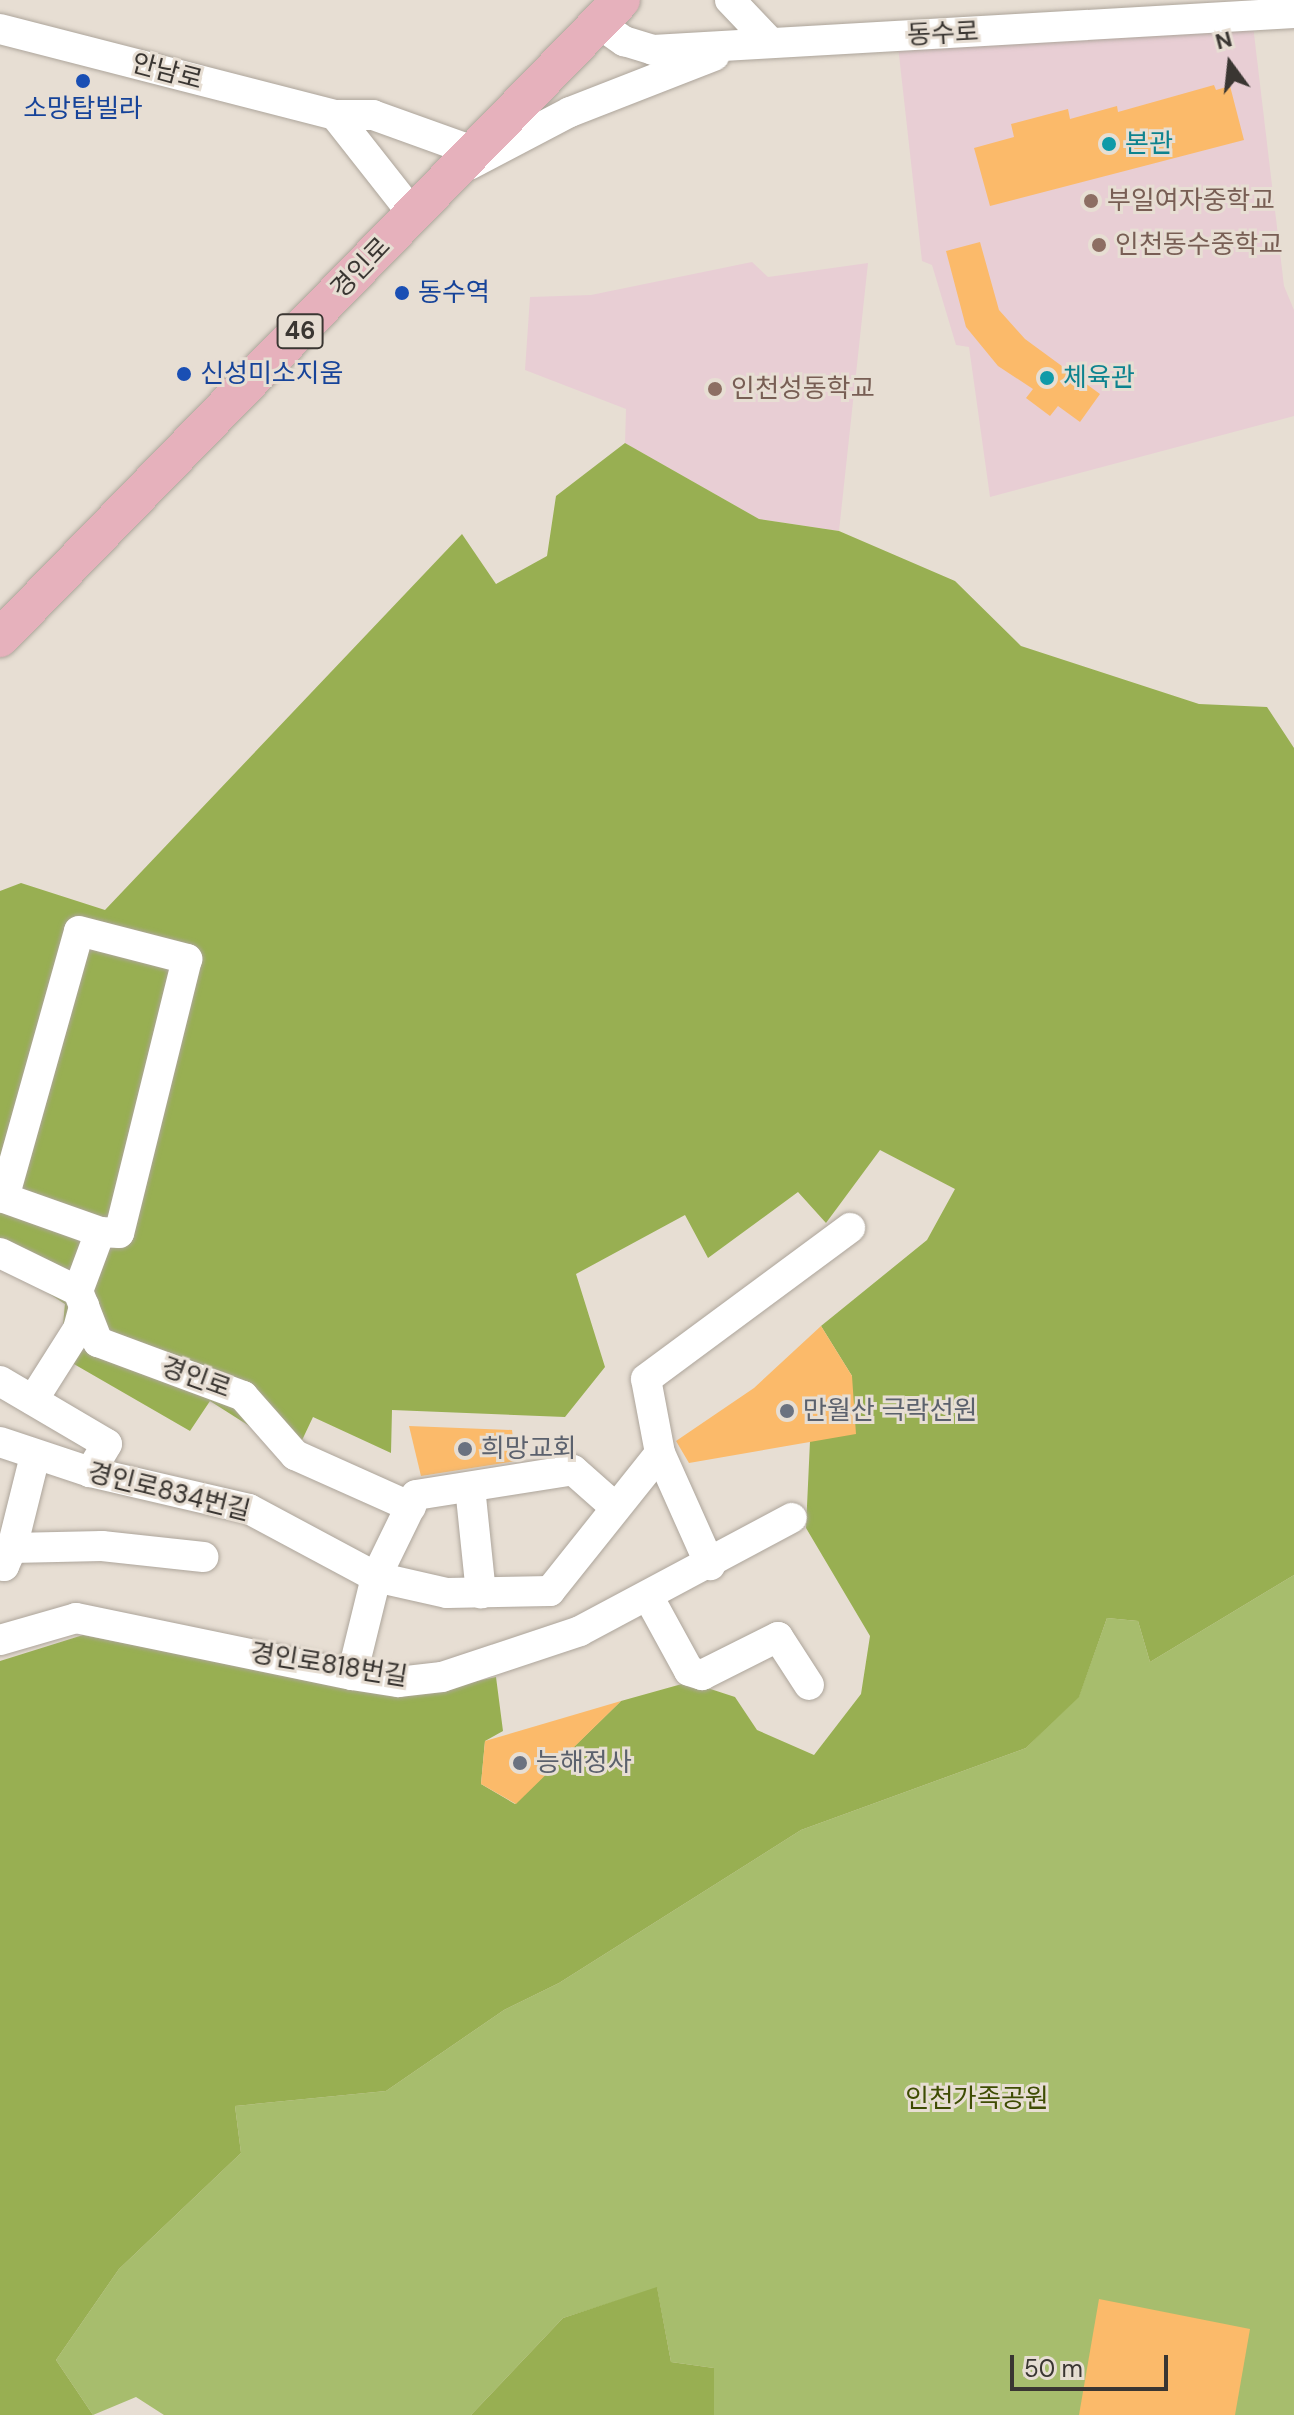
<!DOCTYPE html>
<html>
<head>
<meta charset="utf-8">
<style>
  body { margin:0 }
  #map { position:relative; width:1294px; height:2415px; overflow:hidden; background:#e7ded3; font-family:"DM Sans","Noto Sans KR",sans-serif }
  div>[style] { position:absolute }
  .education>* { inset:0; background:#e8ced4 }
  .green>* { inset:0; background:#a7bd6d }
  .forest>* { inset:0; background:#98af52 }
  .building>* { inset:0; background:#fbba6a }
  .roads { filter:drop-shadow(0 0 2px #ada59b) drop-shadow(0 0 2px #ada59b) }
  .minor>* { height:30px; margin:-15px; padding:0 15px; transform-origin:15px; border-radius:15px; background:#fff }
  .major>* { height:38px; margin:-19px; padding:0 19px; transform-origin:19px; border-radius:19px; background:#e6b1bc }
  .dots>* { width:22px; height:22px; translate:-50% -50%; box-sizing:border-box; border:4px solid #e7ded3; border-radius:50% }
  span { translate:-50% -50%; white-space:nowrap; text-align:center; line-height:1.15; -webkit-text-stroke:6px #e7ded3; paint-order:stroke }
  .shield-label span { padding:2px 6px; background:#e7ded3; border:2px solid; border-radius:6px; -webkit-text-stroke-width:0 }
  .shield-label { font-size:24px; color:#3a3632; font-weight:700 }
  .street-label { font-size:26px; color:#3a3632 }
  .transit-label { font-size:26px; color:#164399 }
  .left { translate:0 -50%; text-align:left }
  .culture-label { font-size:26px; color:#0d838f }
  .education-label { font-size:26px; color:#785e54 }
  .worship-label { font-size:26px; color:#5b616d }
  .park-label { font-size:26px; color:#3e4c03 }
  .north { position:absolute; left:1190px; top:24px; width:80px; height:80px; -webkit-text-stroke:6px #e7ded3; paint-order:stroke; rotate:345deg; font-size:22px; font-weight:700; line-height:32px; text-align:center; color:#3a3632 }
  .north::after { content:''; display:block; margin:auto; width:28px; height:36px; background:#3a3632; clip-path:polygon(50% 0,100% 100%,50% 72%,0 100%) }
  .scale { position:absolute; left:1010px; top:2355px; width:158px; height:36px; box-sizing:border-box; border:4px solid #3a3632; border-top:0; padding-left:10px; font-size:24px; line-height:28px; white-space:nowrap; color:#3a3632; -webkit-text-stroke:6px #e7ded3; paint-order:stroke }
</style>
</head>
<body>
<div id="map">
  <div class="education">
    <div style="clip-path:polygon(1252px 17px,1284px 286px,1294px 310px,1294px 416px,990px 497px,969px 347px,956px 345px,932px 265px,922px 261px,897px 37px)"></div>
    <div style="clip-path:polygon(752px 262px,768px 277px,868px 263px,839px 531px,759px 519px,625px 443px,626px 409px,525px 370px,530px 297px,591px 295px)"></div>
  </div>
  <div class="green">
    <div style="clip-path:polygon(1294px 1575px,1294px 2415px,714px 2415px,714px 2368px,671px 2362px,657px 2288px,563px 2318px,471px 2415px,164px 2415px,136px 2397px,93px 2415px,56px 2360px,119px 2269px,241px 2153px,235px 2106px,386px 2091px,504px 2010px,559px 1983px,801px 1830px,1026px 1748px,1079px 1696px,1107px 1618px,1138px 1621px,1150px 1662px)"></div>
  </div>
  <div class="forest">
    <div style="clip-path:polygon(625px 443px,759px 519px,839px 531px,955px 581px,1021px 646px,1199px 704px,1267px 707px,1294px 748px,1294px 1575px,1150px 1662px,1138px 1621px,1107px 1618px,1079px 1697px,1026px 1748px,801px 1830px,559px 1983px,504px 2010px,386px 2091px,235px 2106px,241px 2153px,119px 2269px,56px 2360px,93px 2415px,0 2415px,0 1661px,83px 1635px,401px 1697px,496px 1677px,503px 1731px,485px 1741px,481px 1784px,515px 1804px,621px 1701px,689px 1682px,735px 1697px,757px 1730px,814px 1755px,861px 1694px,870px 1636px,806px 1528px,810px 1441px,852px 1376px,821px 1326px,927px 1240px,955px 1189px,880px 1150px,826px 1223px,798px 1192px,708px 1258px,685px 1215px,576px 1274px,605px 1367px,565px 1417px,392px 1410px,391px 1453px,313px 1417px,295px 1455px,210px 1401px,190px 1431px,60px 1356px,65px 1304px,0 1262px,0 891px,21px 883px,105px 910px,462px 534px,496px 584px,547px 556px,556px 496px)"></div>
    <div style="clip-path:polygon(657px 2287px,671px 2362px,714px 2368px,714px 2415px,471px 2415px,563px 2318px)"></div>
  </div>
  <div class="building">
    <div style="clip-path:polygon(1214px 85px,1216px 90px,1230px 86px,1244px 140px,990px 206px,974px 148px,1014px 137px,1011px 124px,1068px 109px,1070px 119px,1117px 106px,1118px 112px)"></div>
    <div style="clip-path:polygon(980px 242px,999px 310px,1025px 339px,1100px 394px,1080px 422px,1058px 406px,1050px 416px,1026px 398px,1033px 389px,998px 366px,966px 327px,946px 251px)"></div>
    <div style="clip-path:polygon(821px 1326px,852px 1376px,856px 1434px,689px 1463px,676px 1441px,754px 1388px)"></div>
    <div style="clip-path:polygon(409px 1426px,512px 1430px,516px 1461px,421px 1476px)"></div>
    <div style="clip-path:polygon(621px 1701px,516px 1804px,481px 1784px,485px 1741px)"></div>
    <div style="clip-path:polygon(1099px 2299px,1250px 2329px,1235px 2415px,1079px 2415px)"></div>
  </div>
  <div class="roads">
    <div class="minor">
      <div style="left:730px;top:0;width:59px;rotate:46.4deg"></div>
      <div style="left:598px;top:23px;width:32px;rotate:35deg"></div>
      <div style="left:624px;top:41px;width:30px;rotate:17deg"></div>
      <div style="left:653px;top:50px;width:642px;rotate:-3.3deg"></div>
      <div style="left:0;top:29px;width:346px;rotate:14.4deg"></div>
      <div style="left:335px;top:115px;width:38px"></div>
      <div style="left:373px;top:115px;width:106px;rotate:19.8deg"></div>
      <div style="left:335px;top:115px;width:126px;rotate:51.8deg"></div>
      <div style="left:469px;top:165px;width:114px;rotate:-27.7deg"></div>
      <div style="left:570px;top:112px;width:155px;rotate:-21.3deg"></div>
      <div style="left:79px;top:931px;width:112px;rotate:14.5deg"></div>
      <div style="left:187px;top:959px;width:282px;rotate:103.9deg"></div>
      <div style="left:119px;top:1233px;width:19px;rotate:-177deg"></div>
      <div style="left:100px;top:1232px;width:102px;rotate:-160.5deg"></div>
      <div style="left:4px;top:1198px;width:277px;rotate:-74.3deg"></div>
      <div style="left:100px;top:1232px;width:63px;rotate:110.4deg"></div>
      <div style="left:78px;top:1291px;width:55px;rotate:68.6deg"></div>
      <div style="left:98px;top:1342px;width:155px;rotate:20.4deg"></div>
      <div style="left:243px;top:1396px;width:79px;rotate:48.6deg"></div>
      <div style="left:295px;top:1455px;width:127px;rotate:24.1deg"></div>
      <div style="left:0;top:1253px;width:87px;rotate:26deg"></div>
      <div style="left:0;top:1381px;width:124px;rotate:30.5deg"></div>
      <div style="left:107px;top:1444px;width:33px;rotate:121deg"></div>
      <div style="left:33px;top:1400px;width:84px;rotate:-57.6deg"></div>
      <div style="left:78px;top:1329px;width:24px;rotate:-75deg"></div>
      <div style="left:0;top:1442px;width:95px;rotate:18.4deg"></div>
      <div style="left:90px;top:1472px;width:163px;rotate:13.1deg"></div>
      <div style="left:249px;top:1509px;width:144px;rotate:28.2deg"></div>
      <div style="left:376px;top:1577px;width:73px;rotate:12.7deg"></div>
      <div style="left:447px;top:1593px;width:103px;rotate:-1.1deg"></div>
      <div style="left:550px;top:1591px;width:176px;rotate:-51.4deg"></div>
      <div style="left:660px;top:1453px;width:75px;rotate:-100.7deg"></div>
      <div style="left:646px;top:1379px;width:254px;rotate:-36.5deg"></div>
      <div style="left:660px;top:1453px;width:123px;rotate:65.9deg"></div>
      <div style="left:470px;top:1487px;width:107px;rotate:84.1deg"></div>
      <div style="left:12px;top:1548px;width:95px;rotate:-76deg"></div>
      <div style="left:0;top:1563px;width:5px;rotate:37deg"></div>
      <div style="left:4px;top:1566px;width:20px;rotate:-66deg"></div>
      <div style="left:12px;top:1548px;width:90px;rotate:-1.3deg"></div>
      <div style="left:102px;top:1546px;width:102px;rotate:6.2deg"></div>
      <div style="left:648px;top:1596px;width:85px;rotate:61.3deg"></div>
      <div style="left:689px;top:1671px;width:14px;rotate:17deg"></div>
      <div style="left:702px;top:1675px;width:85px;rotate:-26.6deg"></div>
      <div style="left:778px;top:1637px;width:57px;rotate:57.1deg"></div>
      <div style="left:0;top:1640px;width:79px;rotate:-16.1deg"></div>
      <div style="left:76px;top:1618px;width:282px;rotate:11.7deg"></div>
      <div style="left:352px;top:1675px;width:47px;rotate:8.7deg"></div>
      <div style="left:398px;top:1682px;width:44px;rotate:-6.5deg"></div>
      <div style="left:442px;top:1677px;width:145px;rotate:-18.4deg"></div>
      <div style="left:580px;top:1631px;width:240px;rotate:-28.1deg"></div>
      <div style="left:352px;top:1675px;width:101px;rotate:-76.2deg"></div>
      <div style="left:376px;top:1577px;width:91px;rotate:-64deg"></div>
      <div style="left:416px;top:1495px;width:159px;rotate:-9deg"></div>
      <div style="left:573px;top:1470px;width:57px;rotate:41.5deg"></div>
    </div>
    <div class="major">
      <div style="left:0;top:638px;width:890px;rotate:-45.77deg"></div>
    </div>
  </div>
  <div class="dots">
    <div style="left:83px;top:81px;background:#1a4fb4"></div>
    <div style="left:1109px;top:144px;background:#0f9aa8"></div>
    <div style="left:1091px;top:201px;background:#8d6e63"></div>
    <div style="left:1099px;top:245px;background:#8d6e63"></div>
    <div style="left:402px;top:293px;background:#1a4fb4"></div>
    <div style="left:184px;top:374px;background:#1a4fb4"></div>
    <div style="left:1047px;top:378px;background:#0f9aa8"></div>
    <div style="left:715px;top:389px;background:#8d6e63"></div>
    <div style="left:787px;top:1411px;background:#6b7280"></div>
    <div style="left:465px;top:1449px;background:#6b7280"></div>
    <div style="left:520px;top:1763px;background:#6b7280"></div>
  </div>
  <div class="shield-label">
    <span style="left:300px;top:331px">46</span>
  </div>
  <div class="street-label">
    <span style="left:943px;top:34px;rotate:-3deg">동수로</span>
    <span style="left:167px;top:72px;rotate:15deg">안남로</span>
    <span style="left:361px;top:268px;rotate:-46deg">경인로</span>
    <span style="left:196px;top:1378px;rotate:20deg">경인로</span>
    <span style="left:169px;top:1492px;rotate:14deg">경인로834번길</span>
    <span style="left:329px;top:1665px;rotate:9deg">경인로818번길</span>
  </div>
  <div class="transit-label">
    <span style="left:83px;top:109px">소망탑빌라</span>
    <span class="left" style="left:418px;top:293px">동수역</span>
    <span class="left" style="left:200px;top:374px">신성미소지움</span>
  </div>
  <div class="culture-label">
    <span class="left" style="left:1125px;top:144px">본관</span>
    <span class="left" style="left:1063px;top:378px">체육관</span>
  </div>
  <div class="education-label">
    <span class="left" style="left:1107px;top:201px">부일여자중학교</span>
    <span class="left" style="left:1115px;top:245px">인천동수중학교</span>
    <span class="left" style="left:731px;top:389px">인천성동학교</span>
  </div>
  <div class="worship-label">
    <span class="left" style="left:803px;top:1411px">만월산 극락선원</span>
    <span class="left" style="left:481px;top:1449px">희망교회</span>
    <span class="left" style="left:536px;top:1763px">능해정사</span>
  </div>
  <div class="park-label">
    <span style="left:977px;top:2099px">인천가족공원</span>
  </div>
  <div class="north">N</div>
  <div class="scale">50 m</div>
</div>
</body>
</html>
